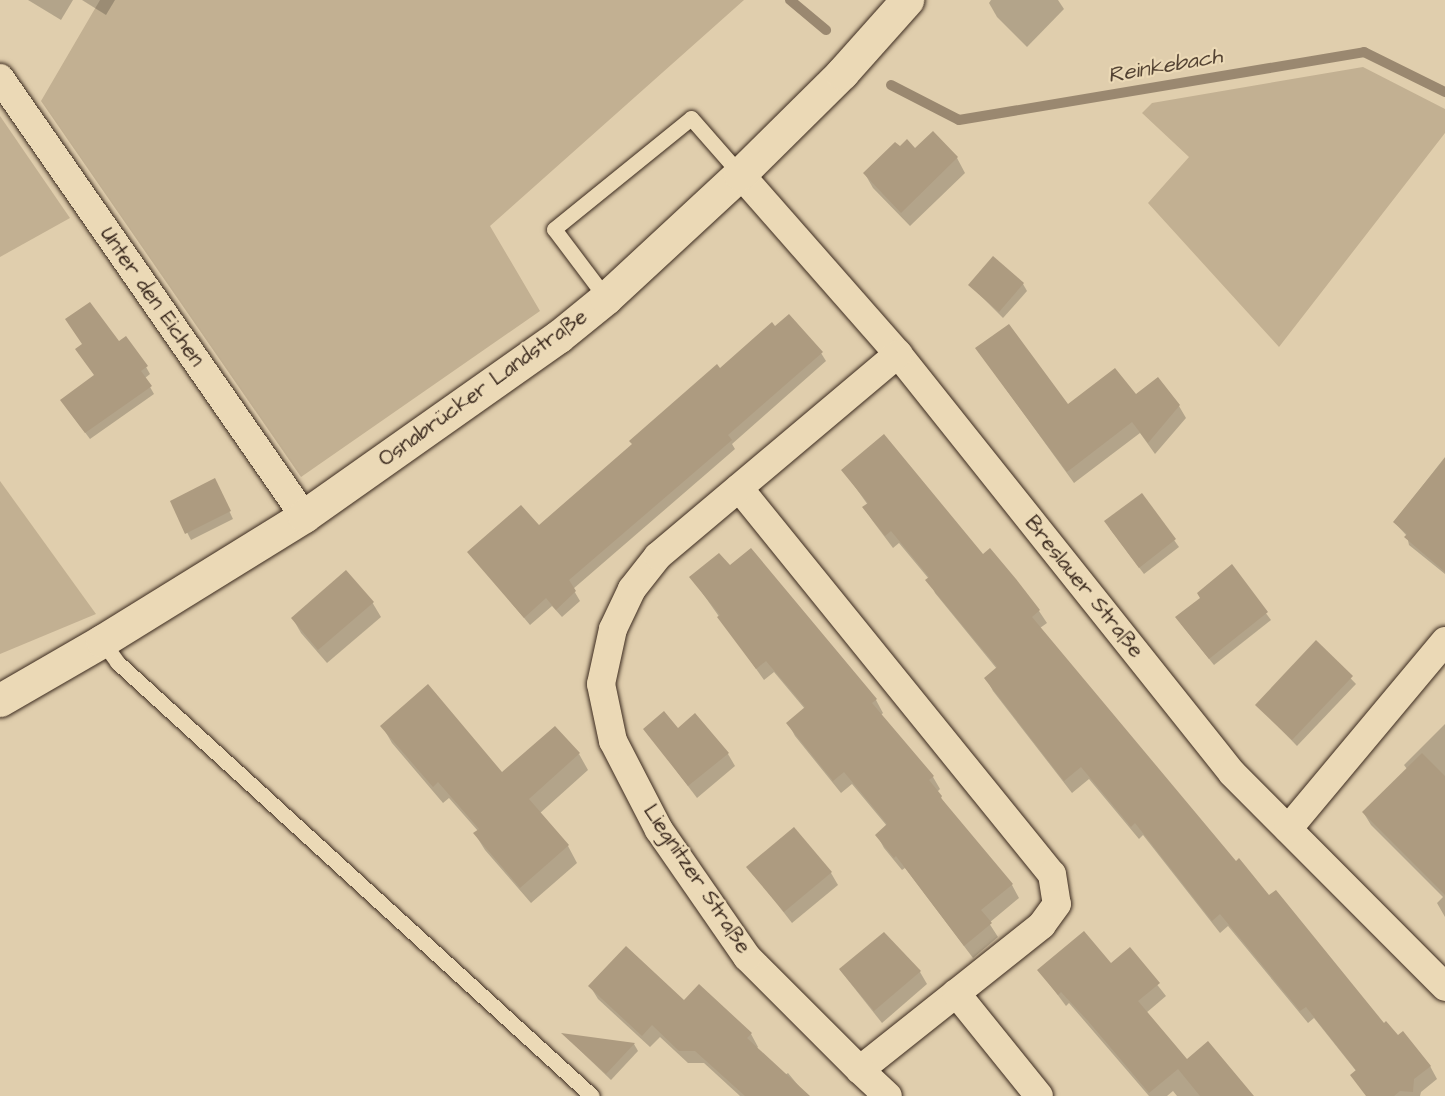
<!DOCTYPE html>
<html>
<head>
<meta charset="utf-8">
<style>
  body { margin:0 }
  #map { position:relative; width:1445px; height:1096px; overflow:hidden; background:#e0cead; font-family:"Architects Daughter",sans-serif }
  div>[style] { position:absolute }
  .green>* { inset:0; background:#c2b092 }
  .shadow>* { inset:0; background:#0003 }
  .stream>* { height:10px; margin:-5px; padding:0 5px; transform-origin:5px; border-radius:5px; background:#9a8870 }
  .building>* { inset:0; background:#ad9b80 }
  .roads { filter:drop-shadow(0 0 2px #3b2a1e) drop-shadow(0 0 2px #3b2a1e) }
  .lane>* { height:15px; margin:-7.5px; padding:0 7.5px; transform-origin:7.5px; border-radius:7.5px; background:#ebd9b6 }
  .street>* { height:28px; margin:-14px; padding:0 14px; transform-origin:14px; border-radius:14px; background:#ebd9b6 }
  .secondary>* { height:33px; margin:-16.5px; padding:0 16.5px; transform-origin:16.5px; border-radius:16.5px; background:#ebd9b6 }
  span { translate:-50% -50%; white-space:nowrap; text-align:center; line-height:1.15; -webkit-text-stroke:4.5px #ebd9b6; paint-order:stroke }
  .street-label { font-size:21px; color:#3b2a1e }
  .water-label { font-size:22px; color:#534232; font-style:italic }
</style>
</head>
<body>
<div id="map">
  <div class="green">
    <div style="clip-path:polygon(100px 0,744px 0,490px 226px,540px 311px,301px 477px,41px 101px)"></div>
    <div style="clip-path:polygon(1363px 67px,1445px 109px,1445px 133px,1279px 347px,1148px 203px,1189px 157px,1142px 113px,1152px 103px)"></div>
    <div style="clip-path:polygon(0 116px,70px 218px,0 257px)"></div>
    <div style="clip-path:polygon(0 481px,96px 614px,0 654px)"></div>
  </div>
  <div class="shadow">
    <div style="clip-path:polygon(28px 0,73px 0,61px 20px)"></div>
    <div style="clip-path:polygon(82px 0,115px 0,106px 15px)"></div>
    <div style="clip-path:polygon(991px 0,1058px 0,1064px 9px,1027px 47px,997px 17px,989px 3px)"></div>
    <div style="clip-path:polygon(933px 133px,957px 158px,965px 173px,910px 226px,873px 188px,865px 174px,900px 148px,915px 150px)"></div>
    <div style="clip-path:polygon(1023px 284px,1027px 291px,1003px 318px,970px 285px)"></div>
    <div style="clip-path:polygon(775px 328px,821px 353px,826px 361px,732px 444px,735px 449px,573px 589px,580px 601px,562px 617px,552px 606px,530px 625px,469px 552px,539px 527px,719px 370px)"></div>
    <div style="clip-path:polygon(977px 349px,1067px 406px,1136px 396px,1179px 406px,1186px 418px,1155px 454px,1140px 433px,1074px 483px)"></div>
    <div style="clip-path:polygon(146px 367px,150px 374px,145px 378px,154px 394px,90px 439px,66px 407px,95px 376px)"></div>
    <div style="clip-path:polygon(1445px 457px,1445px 574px,1409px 545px,1407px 536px,1394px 522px)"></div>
    <div style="clip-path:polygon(843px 470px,983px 556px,1039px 611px,1047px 623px,1040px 628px,1236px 863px,1383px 1025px,1430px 1066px,1437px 1079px,1421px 1092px,1420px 1096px,1376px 1096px,1314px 1018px,1308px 1023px,1228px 926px,1220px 933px,1143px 835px,1139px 839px,1089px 779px,1072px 793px,993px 691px,986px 678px,997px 669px,935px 593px,929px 579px,899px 543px,893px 548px,872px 520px,864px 508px,868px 505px)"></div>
    <div style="clip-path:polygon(218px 487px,233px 519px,191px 540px,171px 501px)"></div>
    <div style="clip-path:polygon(1142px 495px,1179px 547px,1144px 574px,1110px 529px)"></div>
    <div style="clip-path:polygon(751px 550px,876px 700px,883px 713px,881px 715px,933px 777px,940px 789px,937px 792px,948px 808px,1012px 885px,1019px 898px,989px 923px,998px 937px,973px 958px,905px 868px,902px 870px,884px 848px,877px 835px,887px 826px,852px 784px,841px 793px,795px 736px,788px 723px,805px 709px,774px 672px,764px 680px,691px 577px,730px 567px)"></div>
    <div style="clip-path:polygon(1231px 567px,1271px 620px,1214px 665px,1181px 624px)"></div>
    <div style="clip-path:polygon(372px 602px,381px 617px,327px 663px,301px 633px,293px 619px)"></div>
    <div style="clip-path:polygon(1316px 642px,1356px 684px,1297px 746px,1257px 705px)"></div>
    <div style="clip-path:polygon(1445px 724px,1445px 917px,1437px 903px,1443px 897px,1371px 825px,1363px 812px,1407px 769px,1404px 765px)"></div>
    <div style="clip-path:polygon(382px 726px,502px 775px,579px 754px,588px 770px,539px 814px,568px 846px,577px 863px,531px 903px,485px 850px,475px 834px,478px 831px,449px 798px,443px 803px,392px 743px)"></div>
    <div style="clip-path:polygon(645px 729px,678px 730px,728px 754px,735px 766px,697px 798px)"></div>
    <div style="clip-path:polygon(748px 867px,831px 873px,838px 885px,792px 923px)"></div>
    <div style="clip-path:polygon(884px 934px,920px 972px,927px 984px,882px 1023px,840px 970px)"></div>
    <div style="clip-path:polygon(1129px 949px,1166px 996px,1146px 1013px,1187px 1061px,1251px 1096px,1177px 1096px,1173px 1091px,1167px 1096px,1149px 1096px,1069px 1003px,1066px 1006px,1039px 970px,1110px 965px)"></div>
    <div style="clip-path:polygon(590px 986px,684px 1002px,751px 1034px,758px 1047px,756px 1049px,785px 1075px,788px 1073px,807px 1096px,740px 1096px,704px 1063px,688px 1063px,660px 1037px,650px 1047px,598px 999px)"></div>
    <div style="clip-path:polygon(564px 1035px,634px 1044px,638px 1051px,611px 1080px)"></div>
  </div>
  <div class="stream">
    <div style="left:790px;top:0;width:47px;rotate:39.8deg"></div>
    <div style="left:891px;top:85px;width:76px;rotate:27.2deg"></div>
    <div style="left:959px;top:120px;width:411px;rotate:-9.5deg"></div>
    <div style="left:1364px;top:52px;width:90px;rotate:26.3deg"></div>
  </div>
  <div class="building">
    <div style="clip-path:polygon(933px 131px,958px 157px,901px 213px,863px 173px,895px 142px,900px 146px,907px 139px,915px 148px)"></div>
    <div style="clip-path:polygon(993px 256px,1024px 283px,999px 312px,968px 285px)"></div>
    <div style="clip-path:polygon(90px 302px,119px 341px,126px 336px,148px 366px,141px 371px,152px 386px,85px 433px,60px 400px,94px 375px,75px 349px,82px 344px,65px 319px)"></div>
    <div style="clip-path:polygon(789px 314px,823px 352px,728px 435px,732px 440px,569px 580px,576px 591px,556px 610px,546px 598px,524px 618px,467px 552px,521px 505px,539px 525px,632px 444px,629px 441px,717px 364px,720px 368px,772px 322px,775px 326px)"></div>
    <div style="clip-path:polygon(1009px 324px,1068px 404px,1115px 368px,1136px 394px,1158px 377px,1180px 405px,1148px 443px,1132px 422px,1067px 472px,975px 348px)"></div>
    <div style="clip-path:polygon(884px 434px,983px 554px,990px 548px,1016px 579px,1040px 610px,1032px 617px,1236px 861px,1239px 858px,1269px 895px,1276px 890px,1384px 1023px,1386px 1021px,1398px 1035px,1403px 1031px,1431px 1066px,1414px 1079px,1413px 1092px,1400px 1091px,1394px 1096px,1366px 1096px,1350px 1075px,1356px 1070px,1306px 1007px,1300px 1011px,1220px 914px,1212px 921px,1135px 823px,1131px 827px,1081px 767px,1064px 781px,1053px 767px,984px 678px,997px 667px,925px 580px,929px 577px,891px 531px,885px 536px,862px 507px,868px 503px,841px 470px)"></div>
    <div style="clip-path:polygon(1445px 458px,1445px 572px,1404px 537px,1407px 534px,1393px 522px)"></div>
    <div style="clip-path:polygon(215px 478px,231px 511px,185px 534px,170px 501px)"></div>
    <div style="clip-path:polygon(1142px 493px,1176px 539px,1139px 568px,1104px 521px)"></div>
    <div style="clip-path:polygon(751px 548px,877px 699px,872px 703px,934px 776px,929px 780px,942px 796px,941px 798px,1013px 884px,981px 910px,992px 923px,964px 946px,896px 856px,894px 858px,875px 835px,887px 824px,844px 772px,833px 781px,786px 723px,805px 707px,766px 661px,756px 669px,717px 617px,720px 615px,689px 577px,719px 553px,730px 565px)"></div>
    <div style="clip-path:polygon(1232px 564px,1268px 612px,1209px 659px,1175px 617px,1200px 598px,1197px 593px)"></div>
    <div style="clip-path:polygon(346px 570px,374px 602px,318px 650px,291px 618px)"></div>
    <div style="clip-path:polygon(1316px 640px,1353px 676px,1292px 740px,1255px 705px)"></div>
    <div style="clip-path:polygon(428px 684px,502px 772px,555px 726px,580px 753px,529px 799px,569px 845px,520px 888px,473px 833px,479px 829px,438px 782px,433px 787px,380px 726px)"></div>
    <div style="clip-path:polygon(664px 711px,678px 728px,695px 713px,729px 753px,688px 786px,643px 729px)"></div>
    <div style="clip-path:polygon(1422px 753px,1445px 776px,1445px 895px,1362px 812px)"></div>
    <div style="clip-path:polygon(794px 827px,832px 872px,784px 912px,746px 867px)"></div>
    <div style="clip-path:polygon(1084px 931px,1111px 963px,1130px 947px,1160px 983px,1138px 1001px,1187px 1059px,1208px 1041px,1254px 1096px,1200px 1096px,1178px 1069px,1149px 1093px,1088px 1021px,1061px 992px,1058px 995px,1037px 970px)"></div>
    <div style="clip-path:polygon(884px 932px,921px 971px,874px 1011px,839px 969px)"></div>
    <div style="clip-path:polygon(626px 946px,684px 1000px,699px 984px,752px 1033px,747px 1038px,810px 1096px,745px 1096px,695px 1051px,679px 1051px,652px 1025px,642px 1036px,588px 986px)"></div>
    <div style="clip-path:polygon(561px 1033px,635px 1043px,606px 1074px)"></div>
  </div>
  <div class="roads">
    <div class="lane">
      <div style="left:606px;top:298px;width:86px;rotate:-127deg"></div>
      <div style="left:554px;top:229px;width:176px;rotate:-39deg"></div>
      <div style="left:691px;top:118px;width:74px;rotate:48.8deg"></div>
      <div style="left:102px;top:641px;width:26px;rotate:54deg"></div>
      <div style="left:117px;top:662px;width:643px;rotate:42.42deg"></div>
    </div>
    <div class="street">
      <div style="left:0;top:78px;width:533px;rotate:55.24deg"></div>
      <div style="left:740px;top:174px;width:240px;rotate:48.7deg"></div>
      <div style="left:898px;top:354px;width:536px;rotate:51.44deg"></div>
      <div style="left:1232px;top:773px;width:302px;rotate:45.1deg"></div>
      <div style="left:739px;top:488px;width:497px;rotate:51deg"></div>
      <div style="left:1052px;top:874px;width:30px;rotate:81deg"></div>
      <div style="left:1057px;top:904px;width:26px;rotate:126deg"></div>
      <div style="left:1042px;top:925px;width:233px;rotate:141.5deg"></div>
      <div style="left:860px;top:1070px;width:160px;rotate:-135deg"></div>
      <div style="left:747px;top:957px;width:155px;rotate:-124.7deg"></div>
      <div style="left:659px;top:830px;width:100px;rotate:-117.3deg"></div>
      <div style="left:613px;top:741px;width:58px;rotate:-101.9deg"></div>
      <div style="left:601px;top:684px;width:56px;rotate:-77.7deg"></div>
      <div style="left:613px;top:629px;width:44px;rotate:-64.6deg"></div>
      <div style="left:632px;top:589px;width:42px;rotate:-51.8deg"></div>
      <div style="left:658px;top:556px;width:314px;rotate:-40.1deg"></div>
      <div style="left:1288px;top:829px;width:245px;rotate:-50.1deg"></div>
      <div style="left:956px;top:993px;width:132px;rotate:51.1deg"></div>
      <div style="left:860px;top:1070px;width:38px;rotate:43deg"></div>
    </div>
    <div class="secondary">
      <div style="left:0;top:700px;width:118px;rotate:-30deg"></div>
      <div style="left:102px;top:641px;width:238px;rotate:-31.7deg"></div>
      <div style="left:304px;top:516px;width:311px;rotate:-35.2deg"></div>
      <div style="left:558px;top:337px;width:62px;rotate:-39.1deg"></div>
      <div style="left:606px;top:298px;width:183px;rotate:-42.8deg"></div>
      <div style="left:740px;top:174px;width:144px;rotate:-44.7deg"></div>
      <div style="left:842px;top:73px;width:98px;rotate:-48.3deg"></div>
    </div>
  </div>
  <div class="street-label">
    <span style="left:152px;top:297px;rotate:55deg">Unter den Eichen</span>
    <span style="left:483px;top:388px;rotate:-36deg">Osnabrücker Landstraße</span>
    <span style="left:1084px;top:587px;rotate:51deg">Breslauer Straße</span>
    <span style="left:697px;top:879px;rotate:56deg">Liegnitzer Straße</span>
  </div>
  <div class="water-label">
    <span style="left:1165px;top:66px;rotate:-10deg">Reinkebach</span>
  </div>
</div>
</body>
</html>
